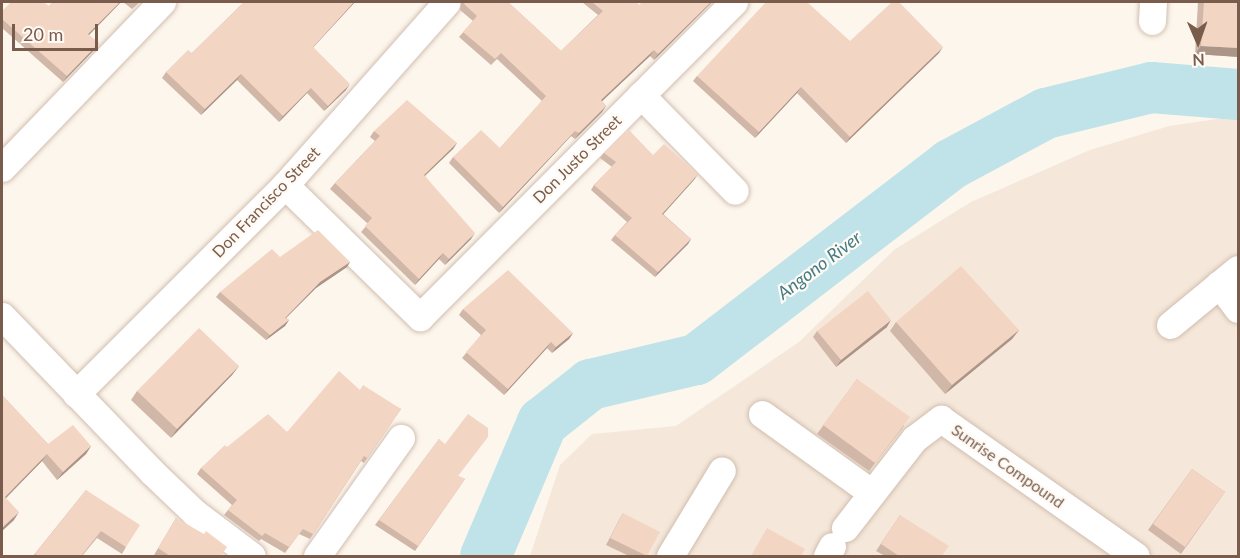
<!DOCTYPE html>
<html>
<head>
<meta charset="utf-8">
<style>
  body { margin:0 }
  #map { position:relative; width:1240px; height:558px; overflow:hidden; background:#fdf6ec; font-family:Lato,sans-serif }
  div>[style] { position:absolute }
  .residential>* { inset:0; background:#f5e8da }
  .river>* { height:51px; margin:-25.5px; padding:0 25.5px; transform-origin:25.5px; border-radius:25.5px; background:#bfe3e8 }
  .roads { filter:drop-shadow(0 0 2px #d1beb0) drop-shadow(0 0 2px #d1beb0) }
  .street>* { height:27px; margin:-13.5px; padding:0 13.5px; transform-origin:13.5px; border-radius:13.5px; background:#fff }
  .wall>* { inset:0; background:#d1b7a8 }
  .shaded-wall>* { inset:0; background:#aa9588 }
  .building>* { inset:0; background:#f3d5c3 }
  span { translate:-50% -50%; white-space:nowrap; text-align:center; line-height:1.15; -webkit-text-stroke:4.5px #fffaf3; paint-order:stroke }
  .street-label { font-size:16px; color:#7a5c4d }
  .water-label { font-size:18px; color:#437c86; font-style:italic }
  .frame { position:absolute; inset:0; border:3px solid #7a5c4d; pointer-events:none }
  .north { position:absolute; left:1168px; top:12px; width:60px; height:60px; -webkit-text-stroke:4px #fffaf3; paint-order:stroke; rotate:178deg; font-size:16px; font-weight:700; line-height:24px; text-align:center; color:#7a5c4d }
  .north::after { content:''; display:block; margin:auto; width:21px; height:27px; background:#7a5c4d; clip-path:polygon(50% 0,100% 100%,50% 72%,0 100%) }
  .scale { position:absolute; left:12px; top:24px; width:86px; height:27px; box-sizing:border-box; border:3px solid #7a5c4d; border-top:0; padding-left:8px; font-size:18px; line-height:21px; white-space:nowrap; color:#7a5c4d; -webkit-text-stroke:4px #fffaf3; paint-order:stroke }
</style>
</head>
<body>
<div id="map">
  <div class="residential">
    <div style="clip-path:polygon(1238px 116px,1238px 556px,530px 556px,560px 465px,592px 434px,676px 426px,799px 342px,894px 250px,971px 202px,1090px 150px,1169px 126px)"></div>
  </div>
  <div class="river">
    <div style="left:485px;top:556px;width:146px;rotate:-67deg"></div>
    <div style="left:542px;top:422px;width:61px;rotate:-38.4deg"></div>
    <div style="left:590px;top:384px;width:109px;rotate:-13.3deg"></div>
    <div style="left:696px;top:359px;width:320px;rotate:-37.5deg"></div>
    <div style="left:950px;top:164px;width:108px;rotate:-28.2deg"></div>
    <div style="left:1045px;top:113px;width:109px;rotate:-13.8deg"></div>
    <div style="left:1151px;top:87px;width:87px;rotate:4.6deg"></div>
  </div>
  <div class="roads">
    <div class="street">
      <div style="left:1152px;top:21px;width:19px;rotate:-87deg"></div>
      <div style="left:641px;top:95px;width:134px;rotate:45.6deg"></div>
      <div style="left:2px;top:168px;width:231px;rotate:-46.1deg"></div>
      <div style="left:285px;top:185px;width:189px;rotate:44.4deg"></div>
      <div style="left:420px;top:317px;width:445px;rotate:-45.1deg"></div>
      <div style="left:1219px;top:284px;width:31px;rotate:53deg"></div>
      <div style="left:2px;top:316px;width:216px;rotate:46.1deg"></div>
      <div style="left:152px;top:472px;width:59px;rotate:43.6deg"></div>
      <div style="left:195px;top:513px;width:71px;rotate:37deg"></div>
      <div style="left:1170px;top:325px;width:88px;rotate:-39.5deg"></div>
      <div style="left:76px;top:394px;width:296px;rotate:-45deg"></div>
      <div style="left:285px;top:185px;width:244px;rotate:-48.5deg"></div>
      <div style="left:762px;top:414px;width:135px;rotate:35.7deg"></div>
      <div style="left:845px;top:528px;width:113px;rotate:-52.2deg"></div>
      <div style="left:914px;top:439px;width:34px;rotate:-37deg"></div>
      <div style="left:941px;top:419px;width:238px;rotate:35.1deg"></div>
      <div style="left:317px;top:556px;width:145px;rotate:-54.6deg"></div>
      <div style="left:670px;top:556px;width:100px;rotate:-58.8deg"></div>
      <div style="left:827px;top:556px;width:11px;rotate:-63deg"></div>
    </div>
  </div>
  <div class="wall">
    <div style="clip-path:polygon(53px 2px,121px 2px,89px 35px,96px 48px,63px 82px,2px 28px,2px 11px,49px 6px)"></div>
    <div style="clip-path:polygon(123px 2px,140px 2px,132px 9px)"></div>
    <div style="clip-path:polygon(244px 2px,355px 2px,313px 47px,346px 90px,324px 111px,307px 93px,279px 122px,237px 80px,201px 115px,162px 78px,166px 72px,192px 53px)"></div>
    <div style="clip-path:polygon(461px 2px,508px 2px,561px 51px,598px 15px,582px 2px,635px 2px,639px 5px,712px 2px,654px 60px,650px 56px,602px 101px,606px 106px,602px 112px,575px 139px,571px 136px,499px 213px,449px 163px,453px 157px,500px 148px,542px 101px,497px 59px,491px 65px,459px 37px,473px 21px,460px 10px)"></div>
    <div style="clip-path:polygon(1198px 2px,1239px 2px,1239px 57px,1195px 54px)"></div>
    <div style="clip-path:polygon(850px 41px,939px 53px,846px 143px,797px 93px,755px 138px,693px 81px,697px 76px)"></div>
    <div style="clip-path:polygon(374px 131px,457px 143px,453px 149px,425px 176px,471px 239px,445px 265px,439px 259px,415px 285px,361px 232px,368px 224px,330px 189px,335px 183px,375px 141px,370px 137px)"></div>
    <div style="clip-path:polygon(604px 153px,653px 155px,698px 174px,663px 214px,691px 239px,688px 244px,655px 277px,611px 240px,615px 235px,627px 222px,591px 190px,594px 185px,612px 167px,600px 158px)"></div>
    <div style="clip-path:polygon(280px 257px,350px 262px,347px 267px,316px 288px,286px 318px,289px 320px,285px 326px,266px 340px,216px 297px,220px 292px)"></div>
    <div style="clip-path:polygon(463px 309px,573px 333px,569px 339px,552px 353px,547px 348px,504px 395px,462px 358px,481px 335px,459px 315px)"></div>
    <div style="clip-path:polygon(896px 322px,1019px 330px,1012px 339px,945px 394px,890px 331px)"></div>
    <div style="clip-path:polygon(887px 327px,836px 367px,813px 337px,817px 331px)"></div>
    <div style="clip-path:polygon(239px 366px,232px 375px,171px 438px,131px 400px,137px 391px)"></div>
    <div style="clip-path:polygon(857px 379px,904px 426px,869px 471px,817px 434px)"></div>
    <div style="clip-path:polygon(360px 390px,401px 409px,364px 463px,361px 461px,310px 539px,299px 534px,285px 553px,261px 539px,259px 541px,224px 515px,232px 505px,197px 474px,201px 468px,227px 447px,287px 432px)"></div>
    <div style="clip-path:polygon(2px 395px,48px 444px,91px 446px,86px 454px,57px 480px,42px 461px,6px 498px,14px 520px,2px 531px)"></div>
    <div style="clip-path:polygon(439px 439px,458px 476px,465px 479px,415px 551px,375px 525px)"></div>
    <div style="clip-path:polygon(1192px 469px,1225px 492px,1181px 554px,1148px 530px)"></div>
    <div style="clip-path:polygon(86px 490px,126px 547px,122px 554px,97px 538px,82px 556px,33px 556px)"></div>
    <div style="clip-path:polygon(623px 513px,647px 556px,629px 556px,606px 545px,619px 520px)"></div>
    <div style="clip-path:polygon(900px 515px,942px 556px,885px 556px,876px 551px)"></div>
    <div style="clip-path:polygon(176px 518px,221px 556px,156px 556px,154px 555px)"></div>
  </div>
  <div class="shaded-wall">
    <div style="clip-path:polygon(120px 2px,121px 2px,85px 39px,88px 34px)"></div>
    <div style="clip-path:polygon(354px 2px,355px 2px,309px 52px,313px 47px)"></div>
    <div style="clip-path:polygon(711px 2px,712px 2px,654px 60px,658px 54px)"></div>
    <div style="clip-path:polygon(99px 43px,96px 48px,63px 82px,67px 76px)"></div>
    <div style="clip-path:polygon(1201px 46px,1239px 48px,1239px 57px,1195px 54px)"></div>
    <div style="clip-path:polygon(943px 47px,939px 53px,846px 143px,850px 137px)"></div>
    <div style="clip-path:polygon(654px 50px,650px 56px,597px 106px,601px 100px)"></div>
    <div style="clip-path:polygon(241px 74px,237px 80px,201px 115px,205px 109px)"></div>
    <div style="clip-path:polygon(350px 84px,346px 90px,324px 111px,328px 106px)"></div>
    <div style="clip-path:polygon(801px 87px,797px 93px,755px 138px,759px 132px)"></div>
    <div style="clip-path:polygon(311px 88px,307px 93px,279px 122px,283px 116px)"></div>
    <div style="clip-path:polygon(606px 106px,602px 112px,575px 139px,579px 133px)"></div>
    <div style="clip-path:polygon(575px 131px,571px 136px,499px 213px,503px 207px)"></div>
    <div style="clip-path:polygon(457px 143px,453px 149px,419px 181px,424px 175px)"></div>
    <div style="clip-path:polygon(698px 174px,694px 180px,659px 219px,662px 214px)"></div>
    <div style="clip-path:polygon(475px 233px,471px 239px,445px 265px,449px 259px)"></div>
    <div style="clip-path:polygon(691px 239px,688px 244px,655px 277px,658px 272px)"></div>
    <div style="clip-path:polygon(443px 253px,439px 259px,415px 285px,419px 279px)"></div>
    <div style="clip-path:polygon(350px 262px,347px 267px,316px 288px,281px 323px,285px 318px,320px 282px)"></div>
    <div style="clip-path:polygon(289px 320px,285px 326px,266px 340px,270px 335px)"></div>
    <div style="clip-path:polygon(891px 320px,887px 327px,836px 367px,841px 360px)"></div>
    <div style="clip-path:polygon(1019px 330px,1012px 339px,945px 394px,952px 385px)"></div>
    <div style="clip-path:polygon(573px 333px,569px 339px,552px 353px,556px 347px)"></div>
    <div style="clip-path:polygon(551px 342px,547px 348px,504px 395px,508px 389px)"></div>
    <div style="clip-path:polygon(239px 366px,232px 375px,171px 438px,177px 429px)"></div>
    <div style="clip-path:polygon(91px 446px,86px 454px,57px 480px,63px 472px)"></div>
    <div style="clip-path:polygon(47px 454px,42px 461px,2px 502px,5px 497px)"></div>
    <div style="clip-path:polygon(19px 512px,14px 520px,2px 531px,2px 528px)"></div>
  </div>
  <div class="building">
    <div style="clip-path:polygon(11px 2px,43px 2px,49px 6px,53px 2px,120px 2px,88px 34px,99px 43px,67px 76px,2px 19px,2px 11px)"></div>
    <div style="clip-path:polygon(244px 2px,354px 2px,313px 47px,350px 84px,328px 106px,311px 88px,283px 116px,241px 74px,205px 109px,166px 72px,188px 50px,192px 53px)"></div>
    <div style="clip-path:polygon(465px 2px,508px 2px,561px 51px,603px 11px,592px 2px,635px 2px,639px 5px,642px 2px,711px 2px,658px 54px,654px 50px,601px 100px,606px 106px,579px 133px,575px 131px,503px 207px,453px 157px,481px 130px,500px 148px,546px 96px,501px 53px,495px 59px,463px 32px,477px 16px,464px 4px)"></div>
    <div style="clip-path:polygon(766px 2px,807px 2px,850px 41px,892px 2px,899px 2px,943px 47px,850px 137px,801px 87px,759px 132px,697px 76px)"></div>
    <div style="clip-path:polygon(1204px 2px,1239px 2px,1239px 48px,1201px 46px)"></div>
    <div style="clip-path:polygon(407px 100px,457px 143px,424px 175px,475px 233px,449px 259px,443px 253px,419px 279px,365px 226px,372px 218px,335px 183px,380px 136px,374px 131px)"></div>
    <div style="clip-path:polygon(628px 129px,653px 155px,664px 144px,698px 174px,662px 214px,691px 239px,658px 272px,615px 235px,632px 218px,594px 185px,616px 162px,604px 153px)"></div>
    <div style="clip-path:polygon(318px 230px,350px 262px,320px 282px,285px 318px,289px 320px,270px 335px,220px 292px,272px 249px,280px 257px)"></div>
    <div style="clip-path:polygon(961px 266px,1019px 330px,952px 385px,896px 322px)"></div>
    <div style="clip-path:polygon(508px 270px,573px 333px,556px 347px,551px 342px,508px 389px,466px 352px,486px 330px,463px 309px)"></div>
    <div style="clip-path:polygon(868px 291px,891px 320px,841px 360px,817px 331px)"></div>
    <div style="clip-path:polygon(199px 328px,239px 366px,177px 429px,137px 391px)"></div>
    <div style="clip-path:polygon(339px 371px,360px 390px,363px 385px,401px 409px,367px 458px,364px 456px,313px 534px,303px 529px,289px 547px,265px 533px,262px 536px,228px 510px,237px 500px,201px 468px,225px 445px,227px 447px,268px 414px,287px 432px)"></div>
    <div style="clip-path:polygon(857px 379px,910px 417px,875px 463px,823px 425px)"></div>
    <div style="clip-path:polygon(2px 395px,48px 444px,73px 425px,91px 446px,63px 472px,47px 454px,5px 497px,19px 512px,2px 528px)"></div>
    <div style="clip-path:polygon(468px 414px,488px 428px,488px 437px,458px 476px,465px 479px,418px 546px,379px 520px,439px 439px,445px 444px)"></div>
    <div style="clip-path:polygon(1192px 469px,1225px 492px,1185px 547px,1153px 524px)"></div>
    <div style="clip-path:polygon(86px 490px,140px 525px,126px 547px,101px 531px,81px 556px,39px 556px,35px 554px)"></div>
    <div style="clip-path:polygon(623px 513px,660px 532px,647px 556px,610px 538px)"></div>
    <div style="clip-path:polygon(900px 515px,949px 546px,942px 556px,899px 556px,881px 544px)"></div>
    <div style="clip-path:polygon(176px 518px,204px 534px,206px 531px,227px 547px,221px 556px,170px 556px,158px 548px)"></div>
    <div style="clip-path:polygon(767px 528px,805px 549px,801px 556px,751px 556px)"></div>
  </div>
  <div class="street-label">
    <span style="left:577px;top:159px;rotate:-45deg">Don Justo Street</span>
    <span style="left:266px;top:202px;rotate:-46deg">Don Francisco Street</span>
    <span style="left:1008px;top:466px;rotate:35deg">Sunrise Compound</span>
  </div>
  <div class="water-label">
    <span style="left:819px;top:265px;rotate:-37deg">Angono River</span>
  </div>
  <div class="frame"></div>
  <div class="north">N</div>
  <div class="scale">20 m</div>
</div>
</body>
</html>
